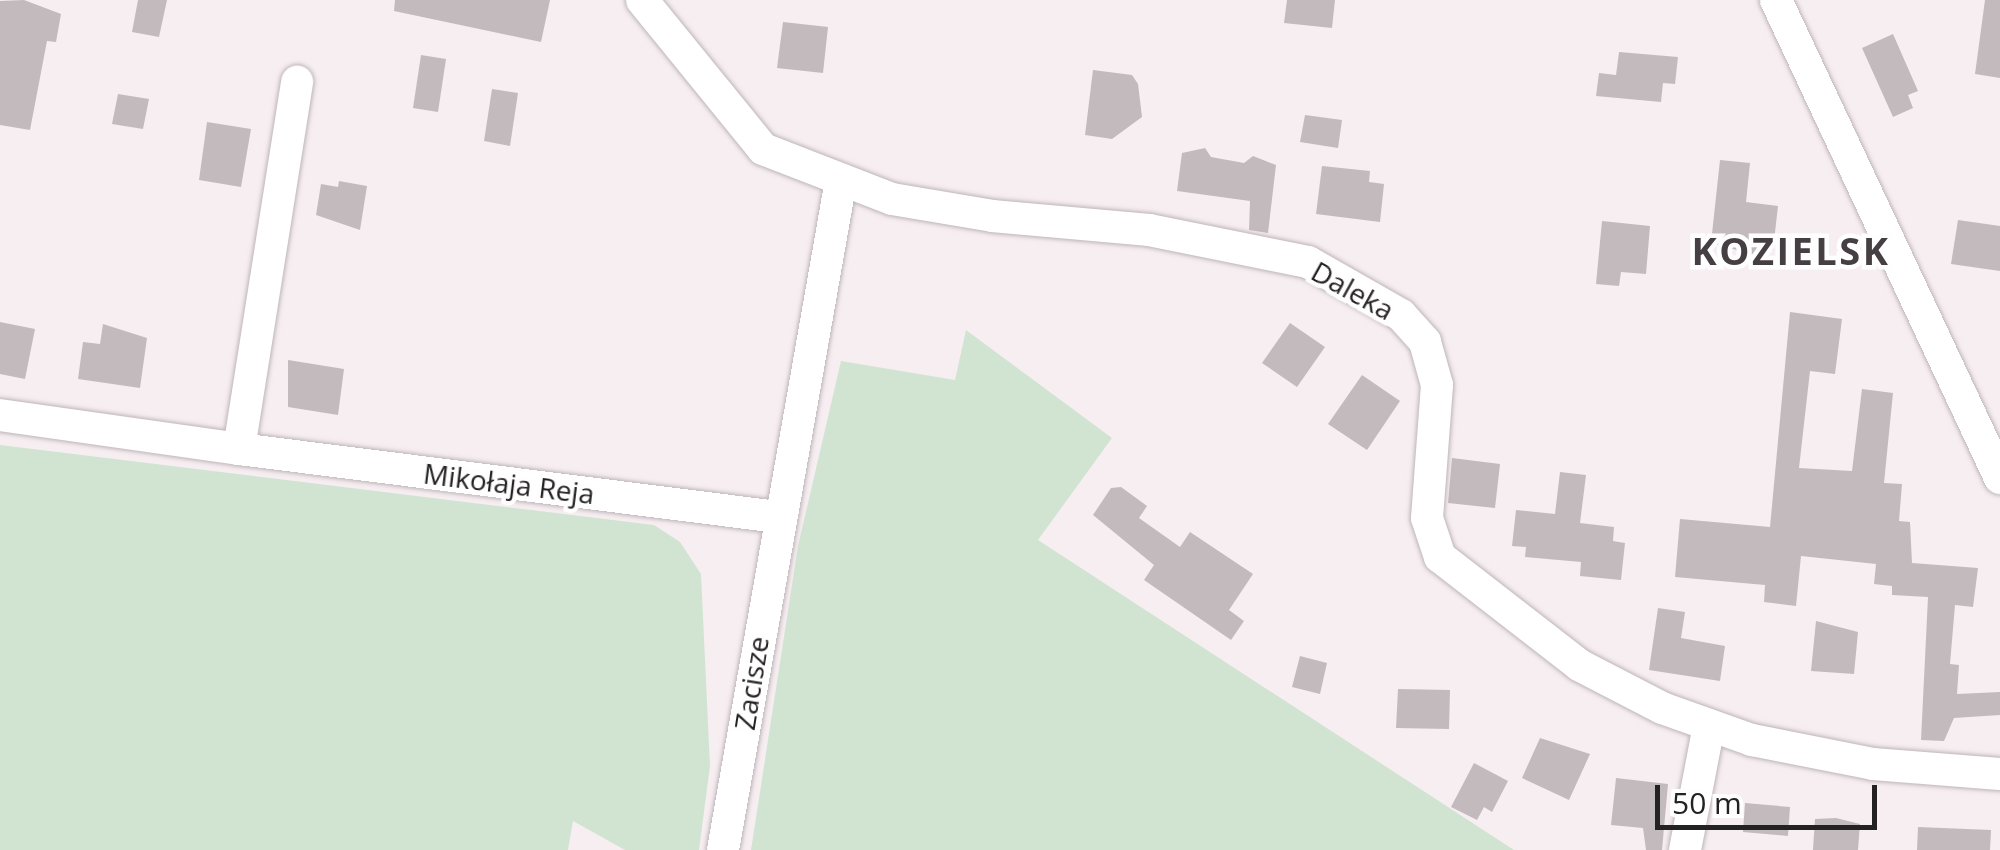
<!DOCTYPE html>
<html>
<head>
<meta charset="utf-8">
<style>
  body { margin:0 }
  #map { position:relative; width:2000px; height:850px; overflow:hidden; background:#f7eef2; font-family:"Open Sans",sans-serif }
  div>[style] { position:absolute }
  .green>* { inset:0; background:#d1e4d2 }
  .building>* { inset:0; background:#c3babe }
  .roads { filter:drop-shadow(0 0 2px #beb5b9) drop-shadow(0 0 2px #beb5b9) }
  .minor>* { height:32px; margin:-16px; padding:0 16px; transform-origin:16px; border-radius:16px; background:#fff }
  span { translate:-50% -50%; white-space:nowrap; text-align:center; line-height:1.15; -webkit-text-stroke:9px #fefefe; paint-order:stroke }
  .street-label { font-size:28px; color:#242122 }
  .district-label { font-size:38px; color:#453e42; font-weight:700; letter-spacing:2.5px }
  .scale { position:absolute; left:1655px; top:785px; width:222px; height:45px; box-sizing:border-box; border:5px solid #242122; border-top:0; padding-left:12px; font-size:30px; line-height:35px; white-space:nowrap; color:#242122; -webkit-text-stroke:8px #fefefe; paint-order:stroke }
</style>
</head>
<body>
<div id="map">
  <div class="green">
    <div style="clip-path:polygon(966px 330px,1112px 438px,1038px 540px,1514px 850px,751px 850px,798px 546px,841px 361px,955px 380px)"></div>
    <div style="clip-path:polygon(0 445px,654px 525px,680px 542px,701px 574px,710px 766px,699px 850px,625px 850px,573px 821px,568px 850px,0 850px)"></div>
  </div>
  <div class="building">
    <div style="clip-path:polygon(24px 0,61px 14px,56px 42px,47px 41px,30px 130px,0 125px,0 1px)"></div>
    <div style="clip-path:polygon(138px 0,167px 0,159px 37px,132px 32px)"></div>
    <div style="clip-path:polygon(395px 0,550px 0,541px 42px,394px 11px)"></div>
    <div style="clip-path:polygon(1287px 0,1335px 0,1332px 28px,1284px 23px)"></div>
    <div style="clip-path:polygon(1985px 0,2000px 0,2000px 78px,1975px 74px)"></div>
    <div style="clip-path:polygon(783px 22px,828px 27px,823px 73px,777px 68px)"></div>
    <div style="clip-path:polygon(1893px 34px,1918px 91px,1908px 95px,1913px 108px,1893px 117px,1862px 48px)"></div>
    <div style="clip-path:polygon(1619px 52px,1678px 57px,1675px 84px,1663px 83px,1661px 102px,1596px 96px,1599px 73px,1616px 75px)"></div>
    <div style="clip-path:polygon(421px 55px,446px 59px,438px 112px,413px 108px)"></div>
    <div style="clip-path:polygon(1093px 70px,1132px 75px,1138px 84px,1142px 117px,1112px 139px,1085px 135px)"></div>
    <div style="clip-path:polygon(492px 89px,518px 93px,510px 146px,484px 141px)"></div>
    <div style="clip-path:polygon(118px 94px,149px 99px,143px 129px,112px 124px)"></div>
    <div style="clip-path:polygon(1305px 115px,1342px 120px,1338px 148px,1300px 142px)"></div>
    <div style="clip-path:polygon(207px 122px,251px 129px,241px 187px,199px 180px)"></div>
    <div style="clip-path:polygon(1205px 148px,1211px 157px,1244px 163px,1253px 156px,1276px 165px,1268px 233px,1249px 230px,1250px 201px,1177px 191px,1182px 153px)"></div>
    <div style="clip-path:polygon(1720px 160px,1750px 163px,1746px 202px,1778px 206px,1773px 250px,1757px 249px,1755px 255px,1711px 243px)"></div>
    <div style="clip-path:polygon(1322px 166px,1370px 171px,1369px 182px,1384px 184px,1380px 222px,1316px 214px)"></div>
    <div style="clip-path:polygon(339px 181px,367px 186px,360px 230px,316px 215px,321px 184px,338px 187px)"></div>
    <div style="clip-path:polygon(1958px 220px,2000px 226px,2000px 271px,1951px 264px)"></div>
    <div style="clip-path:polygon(1602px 221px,1650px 226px,1646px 274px,1621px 272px,1619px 286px,1596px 284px)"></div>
    <div style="clip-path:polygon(1790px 312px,1842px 319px,1835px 374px,1810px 371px,1799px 468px,1852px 471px,1862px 389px,1893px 393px,1884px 483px,1902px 484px,1899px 521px,1910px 522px,1912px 563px,1978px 568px,1973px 607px,1955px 605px,1950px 664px,1959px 665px,1957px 694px,2000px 692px,2000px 715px,1954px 718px,1944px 741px,1921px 740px,1928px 597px,1892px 595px,1892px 586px,1874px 584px,1876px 564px,1801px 556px,1796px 606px,1764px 602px,1765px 585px,1675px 577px,1680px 519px,1770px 527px)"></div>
    <div style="clip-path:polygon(0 322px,35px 329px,25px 379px,0 374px)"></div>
    <div style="clip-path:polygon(1290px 323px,1325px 347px,1297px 387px,1262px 363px)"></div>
    <div style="clip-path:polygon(103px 324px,147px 338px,140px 388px,78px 379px,83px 342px,100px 344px)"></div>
    <div style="clip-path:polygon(288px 360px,344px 369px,338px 415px,288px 407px)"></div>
    <div style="clip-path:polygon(1362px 375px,1400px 401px,1367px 450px,1328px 424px)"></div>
    <div style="clip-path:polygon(1452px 458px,1500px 464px,1495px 508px,1448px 503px)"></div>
    <div style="clip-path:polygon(1560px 472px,1586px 475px,1580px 523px,1614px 527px,1613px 541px,1625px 543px,1621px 580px,1580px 576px,1581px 562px,1525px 557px,1526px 547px,1512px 546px,1516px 510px,1555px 514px)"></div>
    <div style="clip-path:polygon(1121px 487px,1147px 506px,1139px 518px,1180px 547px,1190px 532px,1253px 574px,1229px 610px,1244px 621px,1231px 640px,1144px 580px,1154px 565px,1093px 515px,1111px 488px)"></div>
    <div style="clip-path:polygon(1658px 608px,1685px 612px,1681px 638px,1725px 646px,1720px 681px,1649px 670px)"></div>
    <div style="clip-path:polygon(1816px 621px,1858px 632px,1854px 674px,1811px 671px)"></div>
    <div style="clip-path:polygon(1300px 656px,1327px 663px,1320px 694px,1292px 687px)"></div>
    <div style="clip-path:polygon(1398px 689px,1450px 690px,1449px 729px,1396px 728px)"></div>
    <div style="clip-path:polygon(1540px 738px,1590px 754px,1569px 800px,1522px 778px)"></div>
    <div style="clip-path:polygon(1474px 763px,1508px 781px,1492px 812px,1484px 807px,1477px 820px,1451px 807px)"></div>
    <div style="clip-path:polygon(1616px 778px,1668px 784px,1662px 850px,1646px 850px,1643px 828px,1611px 825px)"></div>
    <div style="clip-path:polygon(1745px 803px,1790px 807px,1788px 836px,1743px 832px)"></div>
    <div style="clip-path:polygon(1836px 818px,1860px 824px,1858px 850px,1813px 850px,1815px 819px)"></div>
    <div style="clip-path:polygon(1918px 827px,1991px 830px,1990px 850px,1917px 850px)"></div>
  </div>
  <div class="roads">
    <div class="minor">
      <div style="left:642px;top:0;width:192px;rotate:50.9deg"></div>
      <div style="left:763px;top:149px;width:138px;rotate:21.2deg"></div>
      <div style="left:892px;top:199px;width:101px;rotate:9.6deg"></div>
      <div style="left:992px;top:216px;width:158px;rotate:5.1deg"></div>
      <div style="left:1149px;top:230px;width:162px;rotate:11.4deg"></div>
      <div style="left:1308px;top:262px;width:107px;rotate:29.7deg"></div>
      <div style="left:1401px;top:315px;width:36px;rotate:48deg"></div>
      <div style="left:1425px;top:342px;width:45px;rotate:74.4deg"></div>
      <div style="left:1437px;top:385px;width:133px;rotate:94.3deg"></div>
      <div style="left:1427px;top:518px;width:41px;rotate:71.6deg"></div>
      <div style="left:1440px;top:557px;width:176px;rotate:37.8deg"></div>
      <div style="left:1579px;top:665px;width:93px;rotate:27.4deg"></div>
      <div style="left:1662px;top:708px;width:96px;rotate:19.6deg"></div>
      <div style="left:1752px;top:740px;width:123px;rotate:11.2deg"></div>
      <div style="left:1873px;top:764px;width:127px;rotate:4.5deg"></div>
      <div style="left:1776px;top:0;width:528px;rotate:64.89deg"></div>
      <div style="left:0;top:415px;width:241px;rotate:8.1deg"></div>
      <div style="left:239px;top:449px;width:372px;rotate:-81deg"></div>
      <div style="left:239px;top:449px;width:543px;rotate:7.19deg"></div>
      <div style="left:723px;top:850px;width:680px;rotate:-80.01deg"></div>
      <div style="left:1685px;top:850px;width:127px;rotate:-79.1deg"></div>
    </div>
  </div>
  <div class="street-label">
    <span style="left:1353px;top:290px;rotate:29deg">Daleka</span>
    <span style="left:509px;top:483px;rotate:7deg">Mikołaja Reja</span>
    <span style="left:751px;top:683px;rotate:-81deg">Zacisze</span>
  </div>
  <div class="district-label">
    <span style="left:1791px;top:251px">KOZIELSK</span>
  </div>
  <div class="scale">50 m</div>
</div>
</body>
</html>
